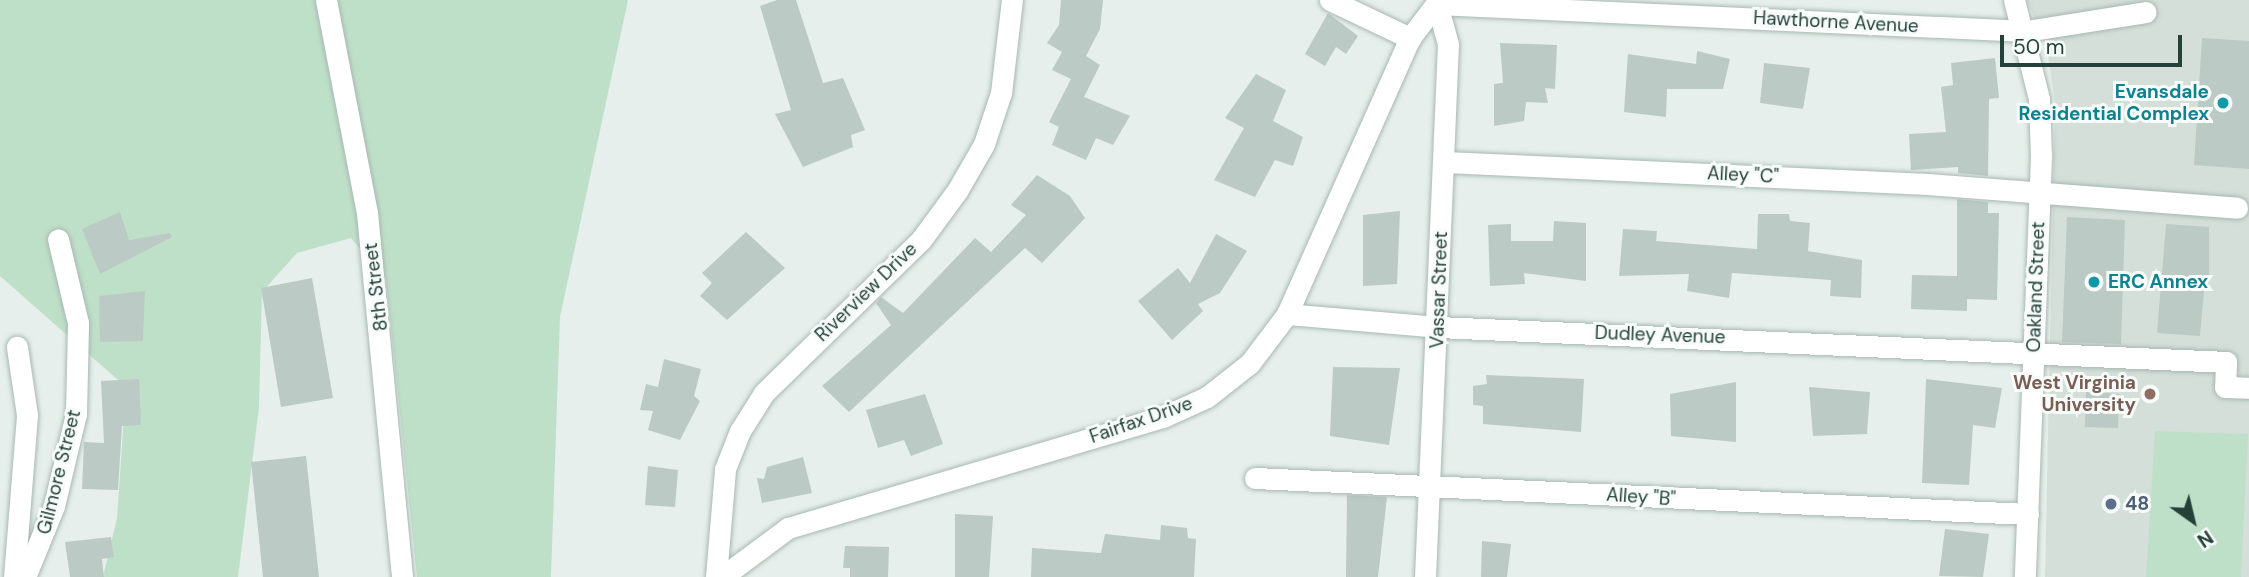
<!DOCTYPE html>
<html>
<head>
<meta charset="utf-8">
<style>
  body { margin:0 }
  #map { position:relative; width:2249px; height:577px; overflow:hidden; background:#e6efeb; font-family:"DM Sans",sans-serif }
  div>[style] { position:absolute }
  .built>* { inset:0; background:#d4dfda }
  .green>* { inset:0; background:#bfe0c8 }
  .building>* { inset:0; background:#bbcac4 }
  .roads { filter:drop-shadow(0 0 2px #a8b8b2) drop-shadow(0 0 2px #a8b8b2) }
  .minor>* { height:21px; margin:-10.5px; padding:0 10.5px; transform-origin:10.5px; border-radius:10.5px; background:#fff }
  .dots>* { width:19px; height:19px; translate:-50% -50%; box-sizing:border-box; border:4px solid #f7fbf9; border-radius:50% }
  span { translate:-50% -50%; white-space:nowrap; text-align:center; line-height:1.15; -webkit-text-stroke:6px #f7fbf9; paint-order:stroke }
  .street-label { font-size:19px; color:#24423a }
  .culture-label { font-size:19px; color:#0d838f; font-weight:700 }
  .right { translate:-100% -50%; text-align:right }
  .left { translate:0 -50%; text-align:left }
  .education-label { font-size:19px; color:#785e54; font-weight:700 }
  .service-label { font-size:19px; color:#4e5e75; font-weight:700 }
  .north { position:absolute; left:2158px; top:486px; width:70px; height:70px; -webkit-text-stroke:5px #f7fbf9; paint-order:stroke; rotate:146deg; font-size:19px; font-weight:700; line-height:28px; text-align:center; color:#24423a }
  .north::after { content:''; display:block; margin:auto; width:24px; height:32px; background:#24423a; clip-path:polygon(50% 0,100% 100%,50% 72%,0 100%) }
  .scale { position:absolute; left:2000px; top:35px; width:182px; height:32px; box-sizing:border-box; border:4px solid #24423a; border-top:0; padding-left:9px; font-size:21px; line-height:24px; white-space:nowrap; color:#24423a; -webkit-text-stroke:5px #f7fbf9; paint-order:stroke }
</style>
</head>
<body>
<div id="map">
  <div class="built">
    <div style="clip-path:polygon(2027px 0,2249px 0,2249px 577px,2045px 577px,2055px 101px,2047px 49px)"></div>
  </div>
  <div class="green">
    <div style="clip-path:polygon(0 0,628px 0,560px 317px,551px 577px,417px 577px,386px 279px,351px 238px,297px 253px,262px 292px,259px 407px,238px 577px,103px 577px,117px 518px,126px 387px,0 276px)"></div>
    <div style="clip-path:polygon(2155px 431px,2248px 434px,2241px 577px,2146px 577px)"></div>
  </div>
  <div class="building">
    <div style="clip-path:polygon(777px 0,796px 0,823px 83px,843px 78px,865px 130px,851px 135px,853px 147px,803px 167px,775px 114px,791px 110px,760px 6px)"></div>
    <div style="clip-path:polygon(1061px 0,1103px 0,1100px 29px,1086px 56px,1100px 65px,1084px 97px,1130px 116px,1113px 145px,1096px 138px,1086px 160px,1052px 145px,1059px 127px,1049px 122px,1071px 79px,1052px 70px,1062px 52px,1047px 43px,1059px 25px)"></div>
    <div style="clip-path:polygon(1328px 13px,1358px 36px,1346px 54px,1336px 47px,1325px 66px,1305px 54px)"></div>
    <div style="clip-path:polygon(2202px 38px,2249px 41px,2249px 169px,2194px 165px)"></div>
    <div style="clip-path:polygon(1500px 43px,1557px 45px,1555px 89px,1545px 88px,1548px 103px,1526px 102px,1524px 121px,1494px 126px,1494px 84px,1503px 83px)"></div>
    <div style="clip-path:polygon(1697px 51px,1730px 59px,1723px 89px,1667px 89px,1666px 117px,1624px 112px,1628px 54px,1696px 64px)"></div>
    <div style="clip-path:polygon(1995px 58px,1999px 98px,1989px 99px,1988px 176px,1958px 173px,1958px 167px,1911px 170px,1909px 134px,1946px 132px,1941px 87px,1953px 85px,1951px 63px)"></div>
    <div style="clip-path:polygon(1764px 63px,1810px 68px,1803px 109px,1760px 103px)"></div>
    <div style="clip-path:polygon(1256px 74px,1286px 90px,1273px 121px,1303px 137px,1293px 166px,1275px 160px,1255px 197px,1214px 180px,1244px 128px,1225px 118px)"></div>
    <div style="clip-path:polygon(1037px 175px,1070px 196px,1085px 218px,1042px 263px,1025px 248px,849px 412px,822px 386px,891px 325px,876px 303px,881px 297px,903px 313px,975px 238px,991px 252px,1026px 215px,1011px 205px)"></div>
    <div style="clip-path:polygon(1957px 199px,1988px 202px,1988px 213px,1999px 213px,1997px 300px,1967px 299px,1967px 311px,1911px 309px,1912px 275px,1957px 276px)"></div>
    <div style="clip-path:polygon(1400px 211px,1397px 284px,1363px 286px,1363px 215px)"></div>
    <div style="clip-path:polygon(120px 212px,129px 240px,170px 233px,172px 237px,100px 274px,82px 229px)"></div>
    <div style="clip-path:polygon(1758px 214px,1789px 214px,1790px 221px,1810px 223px,1808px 251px,1862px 260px,1861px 298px,1830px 296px,1831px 280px,1732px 273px,1729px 298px,1687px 291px,1689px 274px,1619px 276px,1623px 229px,1657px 231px,1656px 241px,1757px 249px)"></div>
    <div style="clip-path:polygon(2067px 217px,2125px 220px,2121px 344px,2062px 342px)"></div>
    <div style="clip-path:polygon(1554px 221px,1586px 223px,1586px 281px,1524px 273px,1525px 284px,1490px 286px,1488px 225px,1511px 224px,1511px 241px,1553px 241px)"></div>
    <div style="clip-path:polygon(2166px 224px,2209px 227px,2209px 291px,2204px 291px,2200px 336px,2157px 333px)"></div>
    <div style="clip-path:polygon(746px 232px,785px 268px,727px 320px,700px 296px,712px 283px,702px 273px)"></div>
    <div style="clip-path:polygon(1216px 234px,1247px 251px,1220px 293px,1198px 304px,1203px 311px,1172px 340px,1138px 301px,1178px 268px,1190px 283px)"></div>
    <div style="clip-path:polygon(312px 278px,333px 398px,281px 407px,261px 288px)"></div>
    <div style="clip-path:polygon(145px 291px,143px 341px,100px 342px,99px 296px)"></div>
    <div style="clip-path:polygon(664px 359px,701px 369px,694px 396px,700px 401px,680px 440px,648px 430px,653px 411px,640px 410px,646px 384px,658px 387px)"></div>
    <div style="clip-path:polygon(1333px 367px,1400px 368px,1389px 445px,1330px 436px)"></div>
    <div style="clip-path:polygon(1486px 375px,1584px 379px,1581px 432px,1483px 424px,1483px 406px,1473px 405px,1473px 386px,1487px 384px)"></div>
    <div style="clip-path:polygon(139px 379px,141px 425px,122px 426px,118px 490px,82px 489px,84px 442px,104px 443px,101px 381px)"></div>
    <div style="clip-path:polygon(1926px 379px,2002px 388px,1995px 428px,1973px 425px,1969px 485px,1922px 483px)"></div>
    <div style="clip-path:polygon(1736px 382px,1736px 442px,1671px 436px,1670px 394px)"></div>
    <div style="clip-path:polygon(1809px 387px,1870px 392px,1867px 434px,1813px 436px)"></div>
    <div style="clip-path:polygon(2086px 392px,2119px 394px,2118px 428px,2085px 427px)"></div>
    <div style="clip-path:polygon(925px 394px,943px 444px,911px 456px,904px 440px,878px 448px,866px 410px)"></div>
    <div style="clip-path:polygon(306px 456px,319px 577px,263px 577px,251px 462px)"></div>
    <div style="clip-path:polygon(803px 457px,812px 493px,762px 503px,757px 478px,764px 479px,767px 467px)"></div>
    <div style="clip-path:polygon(648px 466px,678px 470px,675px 507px,645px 505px)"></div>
    <div style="clip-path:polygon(1347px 495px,1387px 497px,1378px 577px,1346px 577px)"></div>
    <div style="clip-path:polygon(955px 514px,993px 516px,989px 577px,955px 577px)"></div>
    <div style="clip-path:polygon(1161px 525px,1187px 528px,1188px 538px,1196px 539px,1194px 577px,1031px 577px,1032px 548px,1101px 553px,1105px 534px,1160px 540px)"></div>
    <div style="clip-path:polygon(1945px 529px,1989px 534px,1983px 577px,1939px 576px)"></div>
    <div style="clip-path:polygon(111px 537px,114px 557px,102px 559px,104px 577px,70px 577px,65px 542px)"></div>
    <div style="clip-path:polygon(1482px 541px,1511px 544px,1507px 577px,1481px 577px)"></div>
    <div style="clip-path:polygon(845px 546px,889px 547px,888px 577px,850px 577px,850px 568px,843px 568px)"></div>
  </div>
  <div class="roads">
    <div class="minor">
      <div style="left:326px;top:0;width:217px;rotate:79.1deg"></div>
      <div style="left:367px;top:213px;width:366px;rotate:84.5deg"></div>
      <div style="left:1330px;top:0;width:89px;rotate:25.4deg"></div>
      <div style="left:2014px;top:0;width:102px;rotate:75.8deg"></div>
      <div style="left:2039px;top:99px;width:57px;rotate:88deg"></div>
      <div style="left:2041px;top:156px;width:421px;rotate:92.2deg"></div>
      <div style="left:1445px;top:162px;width:484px;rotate:2.6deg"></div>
      <div style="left:1928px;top:184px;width:310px;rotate:4.4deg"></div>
      <div style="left:1287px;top:314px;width:152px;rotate:4.9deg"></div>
      <div style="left:1438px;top:327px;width:789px;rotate:2.54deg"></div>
      <div style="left:2226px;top:362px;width:25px;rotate:92deg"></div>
      <div style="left:2225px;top:387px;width:24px;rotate:2deg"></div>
      <div style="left:1255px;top:478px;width:774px;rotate:2.67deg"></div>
      <div style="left:14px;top:577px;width:163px;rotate:-85.4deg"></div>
      <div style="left:27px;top:415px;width:69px;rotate:-98.4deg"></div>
      <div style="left:25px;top:577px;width:77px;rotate:-67.8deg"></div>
      <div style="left:54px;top:506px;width:95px;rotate:-76.6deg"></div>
      <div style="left:76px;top:414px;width:91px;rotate:-88.7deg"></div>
      <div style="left:78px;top:323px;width:86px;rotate:-103.4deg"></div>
      <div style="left:716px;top:577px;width:108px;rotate:-85.2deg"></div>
      <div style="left:725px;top:469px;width:41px;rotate:-68.5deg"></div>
      <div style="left:740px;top:431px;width:45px;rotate:-57.7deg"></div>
      <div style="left:764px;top:393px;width:219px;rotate:-44.3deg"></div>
      <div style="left:921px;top:240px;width:61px;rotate:-53.7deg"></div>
      <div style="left:957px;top:191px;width:54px;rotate:-60.1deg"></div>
      <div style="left:984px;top:144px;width:54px;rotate:-71.6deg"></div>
      <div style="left:1001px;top:93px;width:94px;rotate:-83.3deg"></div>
      <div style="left:722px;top:577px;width:82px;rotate:-36.6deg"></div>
      <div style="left:788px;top:528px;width:391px;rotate:-16.5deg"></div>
      <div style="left:1163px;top:417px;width:48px;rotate:-24.4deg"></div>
      <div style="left:1207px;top:397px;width:55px;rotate:-38.3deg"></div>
      <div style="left:1250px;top:363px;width:61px;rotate:-52.9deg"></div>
      <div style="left:1287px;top:314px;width:302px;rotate:-66deg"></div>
      <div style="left:1410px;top:38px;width:48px;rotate:-52.7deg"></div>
      <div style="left:1425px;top:577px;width:533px;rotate:-87.53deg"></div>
      <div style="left:1448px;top:44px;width:41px;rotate:-105.4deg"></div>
      <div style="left:1437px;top:4px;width:590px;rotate:2.62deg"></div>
      <div style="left:2026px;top:31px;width:121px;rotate:-9deg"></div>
    </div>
  </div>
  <div class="dots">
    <div style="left:2223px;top:103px;background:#0f9aa8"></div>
    <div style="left:2094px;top:282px;background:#0f9aa8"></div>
    <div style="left:2150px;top:394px;background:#8d6e63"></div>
    <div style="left:2111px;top:504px;background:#5c6f8a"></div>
  </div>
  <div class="street-label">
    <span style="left:1836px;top:22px;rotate:3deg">Hawthorne Avenue</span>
    <span style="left:1743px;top:175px;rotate:3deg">Alley "C"</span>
    <span style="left:376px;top:287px;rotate:-97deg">8th Street</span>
    <span style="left:2036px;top:287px;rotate:-88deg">Oakland Street</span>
    <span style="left:1439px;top:290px;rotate:-88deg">Vassar Street</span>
    <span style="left:866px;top:292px;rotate:-44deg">Riverview Drive</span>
    <span style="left:1660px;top:335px;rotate:2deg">Dudley Avenue</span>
    <span style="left:1141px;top:420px;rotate:-19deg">Fairfax Drive</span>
    <span style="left:59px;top:472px;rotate:-76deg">Gilmore Street</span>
    <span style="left:1641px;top:497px;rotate:4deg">Alley "B"</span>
  </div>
  <div class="culture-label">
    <span class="right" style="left:2209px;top:103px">Evansdale<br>Residential Complex</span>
    <span class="left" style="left:2108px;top:282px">ERC Annex</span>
  </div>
  <div class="education-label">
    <span class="right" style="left:2136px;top:394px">West Virginia<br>University</span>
  </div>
  <div class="service-label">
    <span class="left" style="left:2125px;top:504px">48</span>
  </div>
  <div class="north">N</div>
  <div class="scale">50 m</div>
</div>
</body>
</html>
